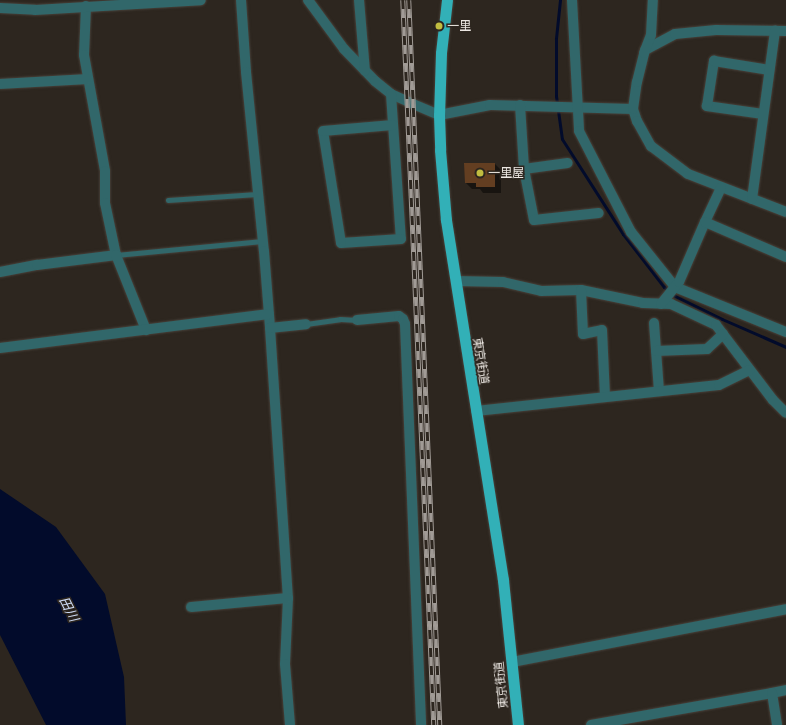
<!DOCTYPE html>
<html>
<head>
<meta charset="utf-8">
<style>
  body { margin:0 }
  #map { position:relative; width:786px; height:725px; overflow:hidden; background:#2d261f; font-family:Manrope,"Noto Sans JP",sans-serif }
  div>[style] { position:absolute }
  .water>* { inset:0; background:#020b2b }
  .shadow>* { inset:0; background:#0007 }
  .stream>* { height:3px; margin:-1.5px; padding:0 1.5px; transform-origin:1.5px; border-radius:1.5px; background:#020b2b }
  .building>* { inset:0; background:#633e21 }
  .roads { filter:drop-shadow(0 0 1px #48413a) drop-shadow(0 0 1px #48413a) }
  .service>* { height:5px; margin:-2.5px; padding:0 2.5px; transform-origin:2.5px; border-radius:2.5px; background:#31676a }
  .minor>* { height:10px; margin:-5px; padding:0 5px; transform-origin:5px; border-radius:5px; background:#31676a }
  .trunk>* { height:11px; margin:-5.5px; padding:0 5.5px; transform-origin:5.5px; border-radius:5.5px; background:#32b0b7 }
  .rail>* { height:4.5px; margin-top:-2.25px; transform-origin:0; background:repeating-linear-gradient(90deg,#2d261f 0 9px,#a19b96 0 18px); box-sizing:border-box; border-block:1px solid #a19b96 }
  .dots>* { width:11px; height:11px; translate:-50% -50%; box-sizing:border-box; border:2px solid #2d261f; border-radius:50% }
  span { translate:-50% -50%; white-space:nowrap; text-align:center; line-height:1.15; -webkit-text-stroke:3px #2d261f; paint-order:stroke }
  .poi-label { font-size:12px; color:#ece7e2 }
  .left { translate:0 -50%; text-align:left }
  .street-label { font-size:12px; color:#ece7e2 }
  .water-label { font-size:13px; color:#cedbf6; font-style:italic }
</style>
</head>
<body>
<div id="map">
  <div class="water">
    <div style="clip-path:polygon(0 489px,56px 527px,105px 594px,124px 677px,126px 725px,46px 725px,0 635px)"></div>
  </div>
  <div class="shadow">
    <div style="clip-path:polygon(495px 164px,501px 170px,501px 193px,483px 193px,480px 189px,472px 189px,466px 183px)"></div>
  </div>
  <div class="stream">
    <div style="left:560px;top:0;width:39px;rotate:96deg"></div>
    <div style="left:556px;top:39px;width:57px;rotate:90deg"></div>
    <div style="left:556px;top:96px;width:43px;rotate:82.1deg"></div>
    <div style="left:562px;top:139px;width:113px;rotate:57.3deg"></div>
    <div style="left:623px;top:234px;width:67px;rotate:52.3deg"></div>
    <div style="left:664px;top:287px;width:14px;rotate:39deg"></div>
    <div style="left:675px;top:296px;width:52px;rotate:26.1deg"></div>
    <div style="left:722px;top:319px;width:70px;rotate:23.6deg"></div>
  </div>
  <div class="building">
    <div style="clip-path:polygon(464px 163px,495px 163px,495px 187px,476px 187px,476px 183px,465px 183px)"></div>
  </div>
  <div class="roads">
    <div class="service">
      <div style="left:168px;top:200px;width:89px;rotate:-3.9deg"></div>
      <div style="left:116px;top:255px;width:147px;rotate:-5.5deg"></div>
      <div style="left:306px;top:324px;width:34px;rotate:-8deg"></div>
      <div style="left:340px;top:319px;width:17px;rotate:3deg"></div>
    </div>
    <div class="minor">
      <div style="left:241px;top:0;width:72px;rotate:86deg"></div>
      <div style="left:246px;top:72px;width:180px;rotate:84.3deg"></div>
      <div style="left:264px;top:251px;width:77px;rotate:85.5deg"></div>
      <div style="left:270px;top:328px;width:271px;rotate:86.2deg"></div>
      <div style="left:288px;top:598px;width:66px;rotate:92.6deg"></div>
      <div style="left:285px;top:664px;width:61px;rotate:85.3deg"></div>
      <div style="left:308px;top:0;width:61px;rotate:53.7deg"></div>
      <div style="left:344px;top:49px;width:45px;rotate:45.9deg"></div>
      <div style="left:375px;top:81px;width:21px;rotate:39deg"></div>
      <div style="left:391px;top:94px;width:24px;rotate:24deg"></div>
      <div style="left:413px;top:104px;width:28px;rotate:23deg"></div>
      <div style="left:439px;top:115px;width:52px;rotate:-11.1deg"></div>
      <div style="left:490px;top:105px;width:143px;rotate:1.6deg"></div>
      <div style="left:633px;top:109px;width:13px;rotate:72deg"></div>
      <div style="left:637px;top:121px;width:29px;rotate:61deg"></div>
      <div style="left:651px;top:146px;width:46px;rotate:37.1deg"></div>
      <div style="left:688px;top:174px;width:105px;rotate:21.2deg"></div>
      <div style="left:359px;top:0;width:71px;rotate:85.2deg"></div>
      <div style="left:572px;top:0;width:131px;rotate:86.9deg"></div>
      <div style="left:579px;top:131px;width:114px;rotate:62.8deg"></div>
      <div style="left:631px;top:232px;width:70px;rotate:51.3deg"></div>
      <div style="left:675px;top:287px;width:120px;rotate:22.1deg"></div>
      <div style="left:86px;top:6px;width:49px;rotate:92.3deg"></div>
      <div style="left:84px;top:55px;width:118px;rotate:79.7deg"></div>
      <div style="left:105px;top:171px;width:32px;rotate:90deg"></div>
      <div style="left:105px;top:203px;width:53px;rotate:78.1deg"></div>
      <div style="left:0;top:8px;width:35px;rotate:3deg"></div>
      <div style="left:35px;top:10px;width:166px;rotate:-3.4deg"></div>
      <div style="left:645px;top:50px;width:34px;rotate:-28deg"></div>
      <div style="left:675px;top:34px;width:41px;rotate:-5.6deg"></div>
      <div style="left:716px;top:30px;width:70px;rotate:0.8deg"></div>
      <div style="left:0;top:84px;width:88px;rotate:-3.3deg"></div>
      <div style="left:391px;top:94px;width:145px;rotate:86.1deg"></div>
      <div style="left:401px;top:239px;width:60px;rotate:176.2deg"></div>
      <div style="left:341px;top:243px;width:113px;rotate:-99.1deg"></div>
      <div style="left:323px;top:131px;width:70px;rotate:-4.9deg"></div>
      <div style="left:520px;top:105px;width:64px;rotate:86.4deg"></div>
      <div style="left:524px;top:169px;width:52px;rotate:78.9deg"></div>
      <div style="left:534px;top:220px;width:65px;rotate:-6.1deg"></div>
      <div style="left:633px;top:109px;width:27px;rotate:-82deg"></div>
      <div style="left:637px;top:82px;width:30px;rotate:-76deg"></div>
      <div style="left:644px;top:53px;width:19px;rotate:-69deg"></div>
      <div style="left:651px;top:35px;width:35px;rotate:-87deg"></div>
      <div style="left:763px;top:114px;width:57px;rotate:-171.9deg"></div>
      <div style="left:707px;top:106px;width:46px;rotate:-81.2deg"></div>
      <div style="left:714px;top:61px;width:56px;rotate:9.3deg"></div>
      <div style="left:524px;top:169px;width:44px;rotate:-7.8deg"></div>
      <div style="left:752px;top:199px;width:170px;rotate:-82.2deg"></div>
      <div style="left:705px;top:222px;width:38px;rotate:-65deg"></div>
      <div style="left:0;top:272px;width:38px;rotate:-11deg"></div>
      <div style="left:37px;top:265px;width:80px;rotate:-7.2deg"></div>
      <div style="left:116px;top:255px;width:81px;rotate:68.2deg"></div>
      <div style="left:456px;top:281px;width:47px;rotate:1.2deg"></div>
      <div style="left:503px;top:282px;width:39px;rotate:13deg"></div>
      <div style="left:541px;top:291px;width:40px;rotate:-1.4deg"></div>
      <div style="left:581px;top:290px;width:63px;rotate:11.8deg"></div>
      <div style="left:643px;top:303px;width:28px;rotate:2deg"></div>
      <div style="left:671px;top:304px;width:50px;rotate:25deg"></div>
      <div style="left:716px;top:325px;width:94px;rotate:52.8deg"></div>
      <div style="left:773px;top:400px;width:18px;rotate:45deg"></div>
      <div style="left:581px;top:290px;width:44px;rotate:87.4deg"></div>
      <div style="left:583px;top:334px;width:19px;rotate:-12deg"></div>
      <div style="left:602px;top:330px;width:67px;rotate:87.4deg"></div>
      <div style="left:661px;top:304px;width:28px;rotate:-51deg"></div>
      <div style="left:679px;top:282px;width:65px;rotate:-66.6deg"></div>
      <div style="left:705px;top:222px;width:88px;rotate:23.4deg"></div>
      <div style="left:357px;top:320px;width:42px;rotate:-5.4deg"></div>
      <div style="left:399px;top:316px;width:5px;rotate:37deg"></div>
      <div style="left:403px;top:319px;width:5px;rotate:68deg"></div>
      <div style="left:405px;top:324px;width:401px;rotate:87.7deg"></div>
      <div style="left:654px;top:323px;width:68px;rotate:85.8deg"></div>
      <div style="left:270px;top:328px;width:36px;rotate:-6deg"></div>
      <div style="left:0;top:348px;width:271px;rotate:-7.2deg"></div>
      <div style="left:656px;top:351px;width:51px;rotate:-2.2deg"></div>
      <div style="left:707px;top:349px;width:22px;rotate:-43deg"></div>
      <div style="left:476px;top:411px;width:244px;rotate:-6.1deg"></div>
      <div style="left:719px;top:385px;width:34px;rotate:-26deg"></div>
      <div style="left:191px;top:607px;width:97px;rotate:-5.3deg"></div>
      <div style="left:512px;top:662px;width:279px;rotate:-10.9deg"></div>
      <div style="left:772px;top:693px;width:14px;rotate:-12deg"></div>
      <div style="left:591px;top:725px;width:184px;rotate:-10deg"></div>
      <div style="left:772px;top:693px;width:32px;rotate:81deg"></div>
    </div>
    <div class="trunk">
      <div style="left:447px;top:0;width:53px;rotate:96.5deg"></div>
      <div style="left:441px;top:53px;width:62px;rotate:91.8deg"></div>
      <div style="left:439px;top:115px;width:35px;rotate:88deg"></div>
      <div style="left:440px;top:150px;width:70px;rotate:85.1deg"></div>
      <div style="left:446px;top:220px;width:364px;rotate:81deg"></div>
      <div style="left:503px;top:580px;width:146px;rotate:84.1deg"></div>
    </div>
  </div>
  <div class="rail">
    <div style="left:403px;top:0;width:726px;rotate:87.55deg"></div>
    <div style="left:409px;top:0;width:726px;rotate:87.55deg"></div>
  </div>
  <div class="dots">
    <div style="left:439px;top:26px;background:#c1bd40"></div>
    <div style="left:480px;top:173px;background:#c1bd40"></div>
  </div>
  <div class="poi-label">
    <span class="left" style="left:447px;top:26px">一里</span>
    <span class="left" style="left:488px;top:173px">一里屋</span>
  </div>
  <div class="street-label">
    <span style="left:481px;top:361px;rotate:81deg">東京街道</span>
    <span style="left:501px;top:685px;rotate:-96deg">東京街道</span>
  </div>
  <div class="water-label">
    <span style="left:69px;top:609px;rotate:63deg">田川</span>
  </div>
</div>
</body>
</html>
